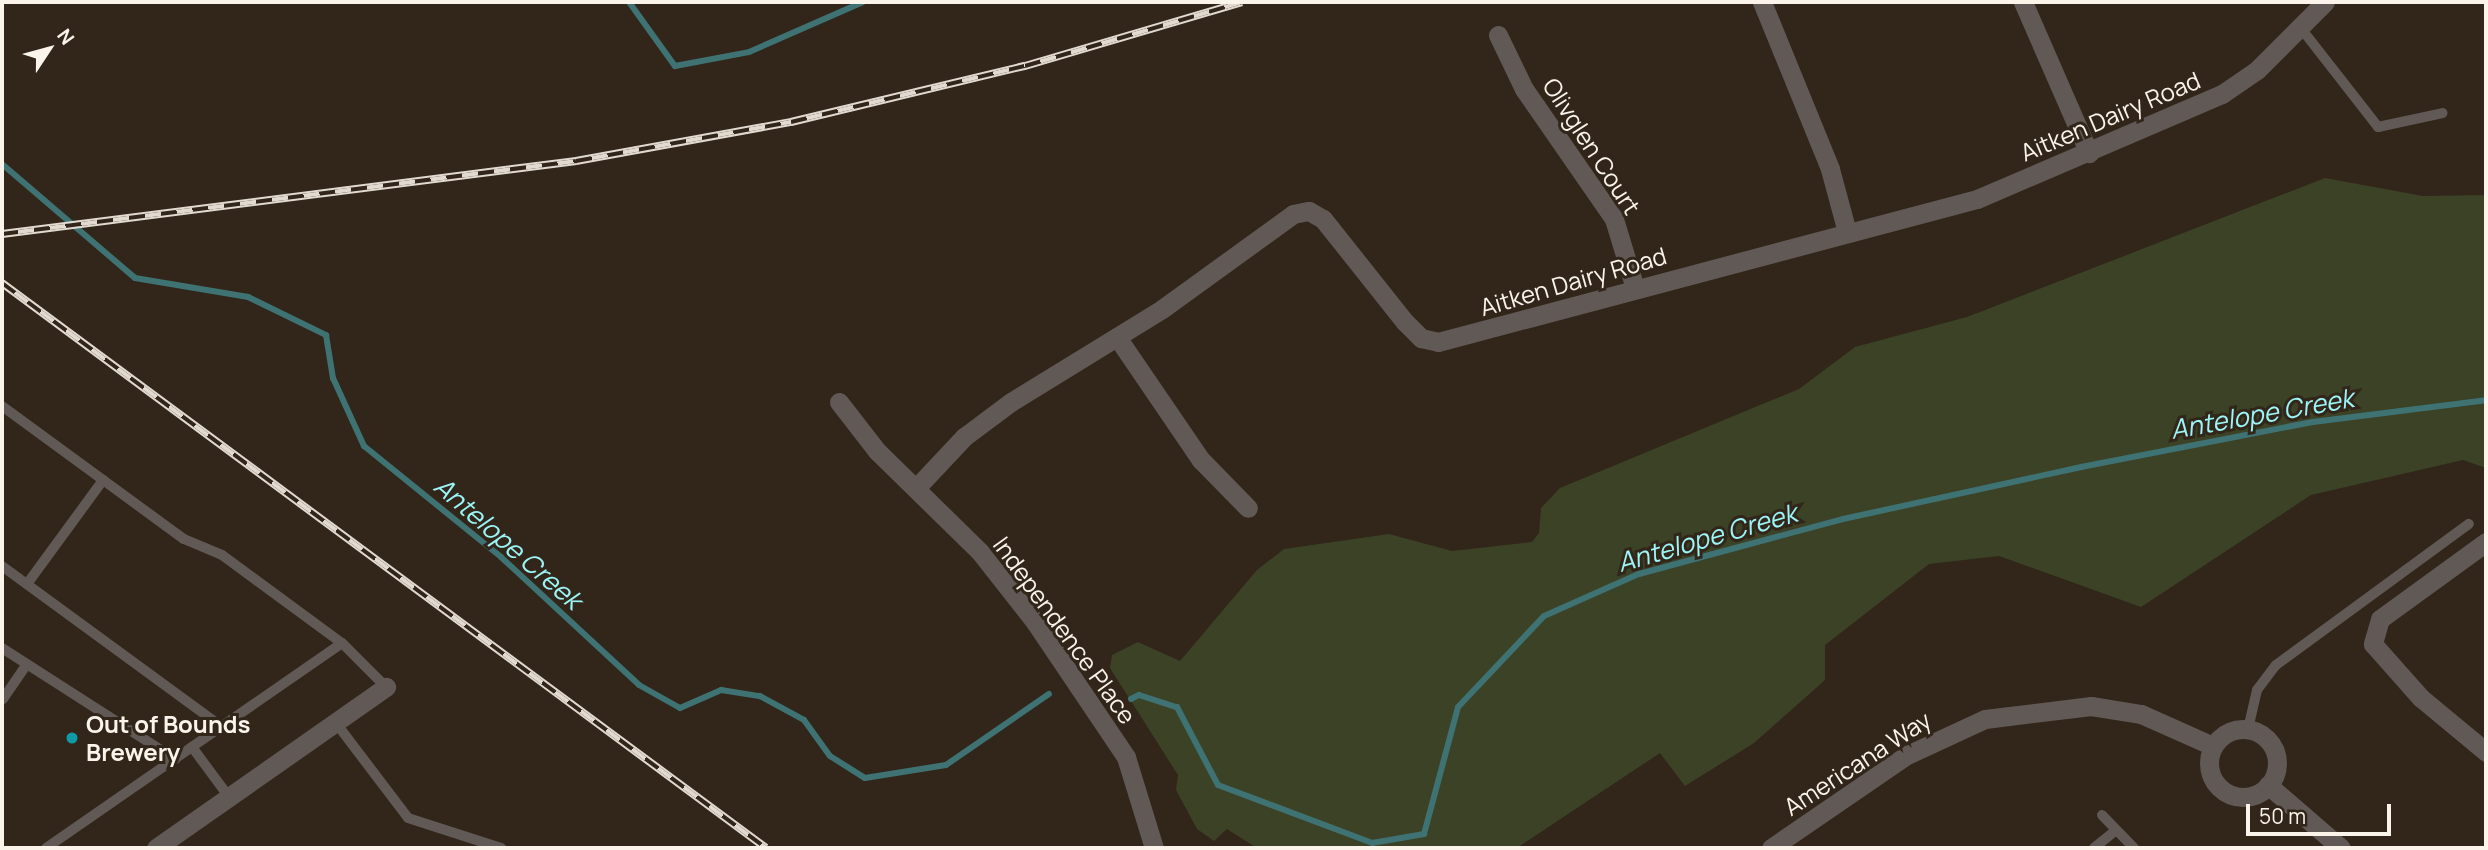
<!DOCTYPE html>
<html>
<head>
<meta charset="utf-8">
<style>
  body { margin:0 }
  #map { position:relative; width:2488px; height:850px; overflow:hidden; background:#312619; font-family:Manrope,sans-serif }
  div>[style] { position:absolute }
  .green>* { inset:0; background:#3b4226 }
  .stream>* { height:6px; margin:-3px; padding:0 3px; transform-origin:3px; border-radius:3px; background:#3e7273 }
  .lane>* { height:10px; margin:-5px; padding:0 5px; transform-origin:5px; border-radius:5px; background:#615955 }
  .street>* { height:19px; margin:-9.5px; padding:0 9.5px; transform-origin:9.5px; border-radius:9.5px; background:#615955 }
  .street>.ring { margin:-9.5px; padding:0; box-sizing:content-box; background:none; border:19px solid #615955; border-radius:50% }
  .rail>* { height:8px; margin-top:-4px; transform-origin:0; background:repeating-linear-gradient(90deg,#312619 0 16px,#e2dad1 0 32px); box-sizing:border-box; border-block:2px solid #e2dad1 }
  .dots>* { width:19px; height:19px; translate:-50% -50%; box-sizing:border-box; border:4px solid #312619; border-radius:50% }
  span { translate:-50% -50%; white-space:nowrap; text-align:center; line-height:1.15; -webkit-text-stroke:6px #312619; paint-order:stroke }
  .street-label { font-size:24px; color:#fbf4eb }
  .poi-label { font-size:24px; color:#fbf4eb; font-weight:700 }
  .left { translate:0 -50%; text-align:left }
  .water-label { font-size:26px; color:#9cf5f6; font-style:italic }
  .frame { position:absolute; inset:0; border:4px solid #fbf4eb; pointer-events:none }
  .north { position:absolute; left:14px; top:14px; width:70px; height:70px; -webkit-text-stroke:5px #312619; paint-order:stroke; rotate:54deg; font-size:19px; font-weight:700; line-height:28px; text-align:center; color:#fbf4eb }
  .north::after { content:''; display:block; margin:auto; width:24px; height:32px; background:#fbf4eb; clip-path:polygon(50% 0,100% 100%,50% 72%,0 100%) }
  .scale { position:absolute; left:2246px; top:804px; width:145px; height:32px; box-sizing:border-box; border:4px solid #fbf4eb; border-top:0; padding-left:9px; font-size:21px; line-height:24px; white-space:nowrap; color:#fbf4eb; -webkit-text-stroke:5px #312619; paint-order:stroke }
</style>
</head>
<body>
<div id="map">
  <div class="green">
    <div style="clip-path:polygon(2325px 178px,2423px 196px,2486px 195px,2486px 468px,2463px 460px,2311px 495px,2141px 607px,1999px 556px,1929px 564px,1825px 645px,1825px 680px,1754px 743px,1685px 786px,1660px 753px,1517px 848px,1257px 848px,1227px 829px,1214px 841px,1197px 829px,1176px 790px,1178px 775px,1110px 668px,1112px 655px,1138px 642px,1180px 661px,1257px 570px,1284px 549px,1389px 534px,1452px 551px,1532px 542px,1539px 533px,1541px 508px,1560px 488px,1799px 389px,1855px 347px,1967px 317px)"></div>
  </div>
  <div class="stream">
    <div style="left:629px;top:2px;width:79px;rotate:54.3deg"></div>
    <div style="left:675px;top:66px;width:75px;rotate:-10.7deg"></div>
    <div style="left:749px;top:52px;width:124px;rotate:-23.7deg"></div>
    <div style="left:2px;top:164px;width:175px;rotate:40.6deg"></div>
    <div style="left:135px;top:278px;width:115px;rotate:9.5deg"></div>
    <div style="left:248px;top:297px;width:87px;rotate:26deg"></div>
    <div style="left:326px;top:335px;width:44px;rotate:80.8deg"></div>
    <div style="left:333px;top:378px;width:75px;rotate:65.5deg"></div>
    <div style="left:364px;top:446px;width:176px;rotate:39deg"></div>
    <div style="left:501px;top:557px;width:188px;rotate:42.8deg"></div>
    <div style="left:639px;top:685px;width:47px;rotate:29.3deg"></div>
    <div style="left:680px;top:708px;width:45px;rotate:-23.7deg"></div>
    <div style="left:721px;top:690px;width:39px;rotate:9deg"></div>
    <div style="left:760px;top:696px;width:50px;rotate:28.6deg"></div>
    <div style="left:804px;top:720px;width:44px;rotate:54.2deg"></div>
    <div style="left:830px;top:756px;width:41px;rotate:32.2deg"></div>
    <div style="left:865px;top:778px;width:82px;rotate:-9.1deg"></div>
    <div style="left:946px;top:765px;width:125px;rotate:-34.6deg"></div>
    <div style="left:1131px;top:699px;width:9px;rotate:-27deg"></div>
    <div style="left:1139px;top:695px;width:40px;rotate:18deg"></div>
    <div style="left:1177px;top:707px;width:88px;rotate:62.3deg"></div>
    <div style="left:1218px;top:785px;width:165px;rotate:20.6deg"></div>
    <div style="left:1372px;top:843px;width:53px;rotate:-9.8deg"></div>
    <div style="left:1424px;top:834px;width:131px;rotate:-75deg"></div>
    <div style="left:1458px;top:707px;width:125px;rotate:-46.6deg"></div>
    <div style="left:1544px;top:616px;width:104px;rotate:-23.9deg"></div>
    <div style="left:1639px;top:574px;width:211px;rotate:-15.1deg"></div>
    <div style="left:1843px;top:519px;width:244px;rotate:-12.3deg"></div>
    <div style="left:2081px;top:467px;width:236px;rotate:-11deg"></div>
    <div style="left:2313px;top:422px;width:174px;rotate:-7.2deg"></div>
  </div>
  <div class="lane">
    <div style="left:2300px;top:27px;width:127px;rotate:52deg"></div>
    <div style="left:2378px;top:127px;width:66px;rotate:-12.2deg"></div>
    <div style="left:2px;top:406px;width:225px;rotate:36.2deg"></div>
    <div style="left:184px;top:539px;width:41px;rotate:22.8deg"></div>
    <div style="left:222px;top:555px;width:149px;rotate:36.3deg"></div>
    <div style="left:342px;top:643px;width:62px;rotate:45deg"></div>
    <div style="left:2px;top:566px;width:271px;rotate:36.2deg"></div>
    <div style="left:27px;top:584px;width:129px;rotate:-53.8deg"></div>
    <div style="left:2px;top:648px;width:206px;rotate:32.7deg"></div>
    <div style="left:3px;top:699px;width:42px;rotate:-55.6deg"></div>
    <div style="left:336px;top:723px;width:119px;rotate:52.8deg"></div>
    <div style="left:408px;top:818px;width:98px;rotate:17.9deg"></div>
    <div style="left:2248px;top:729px;width:40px;rotate:-77deg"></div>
    <div style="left:2257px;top:690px;width:31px;rotate:-53deg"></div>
    <div style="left:2276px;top:665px;width:239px;rotate:-36.2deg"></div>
    <div style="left:192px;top:747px;width:62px;rotate:53.5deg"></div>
    <div style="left:2102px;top:815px;width:46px;rotate:45.9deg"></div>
    <div style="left:46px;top:848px;width:360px;rotate:-34.7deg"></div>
    <div style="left:2094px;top:848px;width:28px;rotate:-39deg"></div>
  </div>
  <div class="street">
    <div style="left:1762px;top:2px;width:180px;rotate:67.8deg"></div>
    <div style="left:1830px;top:169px;width:65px;rotate:74.9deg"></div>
    <div style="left:2023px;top:2px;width:165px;rotate:66.4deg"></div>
    <div style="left:1498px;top:35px;width:60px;rotate:64.3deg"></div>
    <div style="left:1524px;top:89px;width:158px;rotate:55.3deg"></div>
    <div style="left:1614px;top:219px;width:72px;rotate:73.1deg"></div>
    <div style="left:1117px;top:337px;width:149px;rotate:55.7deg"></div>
    <div style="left:1201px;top:460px;width:67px;rotate:45.6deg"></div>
    <div style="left:839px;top:402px;width:62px;rotate:52.2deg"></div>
    <div style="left:877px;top:451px;width:144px;rotate:44.4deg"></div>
    <div style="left:980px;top:552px;width:89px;rotate:51.8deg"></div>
    <div style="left:1035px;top:622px;width:163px;rotate:56deg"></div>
    <div style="left:1126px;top:757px;width:95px;rotate:72.9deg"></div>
    <div style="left:917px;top:487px;width:69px;rotate:-46.8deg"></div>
    <div style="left:964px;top:437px;width:59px;rotate:-36.7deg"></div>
    <div style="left:1011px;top:402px;width:177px;rotate:-31.6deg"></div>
    <div style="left:1162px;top:309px;width:162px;rotate:-35.9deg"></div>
    <div style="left:1293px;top:214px;width:16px;rotate:-11deg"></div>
    <div style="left:1309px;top:211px;width:16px;rotate:30deg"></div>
    <div style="left:1323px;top:219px;width:132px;rotate:51.5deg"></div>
    <div style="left:1405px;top:322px;width:23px;rotate:45deg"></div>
    <div style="left:1421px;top:338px;width:17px;rotate:13deg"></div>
    <div style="left:1438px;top:342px;width:558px;rotate:-14.86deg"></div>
    <div style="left:1977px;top:199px;width:267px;rotate:-23.2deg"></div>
    <div style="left:2222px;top:94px;width:42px;rotate:-34.4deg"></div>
    <div style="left:2257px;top:70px;width:96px;rotate:-45deg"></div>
    <div style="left:2486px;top:542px;width:131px;rotate:144deg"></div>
    <div style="left:2380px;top:619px;width:26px;rotate:106deg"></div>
    <div style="left:2373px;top:644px;width:72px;rotate:48.4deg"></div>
    <div style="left:2421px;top:698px;width:85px;rotate:39.7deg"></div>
    <div class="ring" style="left:2209px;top:729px;width:49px;height:49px"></div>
    <div style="left:2268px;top:785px;width:96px;rotate:40.8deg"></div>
    <div style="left:156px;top:848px;width:281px;rotate:-35deg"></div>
    <div style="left:1771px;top:848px;width:165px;rotate:-34.4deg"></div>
    <div style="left:1907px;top:755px;width:86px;rotate:-24.8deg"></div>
    <div style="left:1985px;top:719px;width:107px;rotate:-7deg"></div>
    <div style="left:2091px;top:706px;width:51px;rotate:9.1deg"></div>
    <div style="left:2141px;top:714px;width:79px;rotate:24deg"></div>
  </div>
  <div class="rail">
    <div style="left:2px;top:234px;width:579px;rotate:-7.25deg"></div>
    <div style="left:576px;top:161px;width:219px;rotate:-10.3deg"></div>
    <div style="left:791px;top:122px;width:241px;rotate:-13.5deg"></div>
    <div style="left:1025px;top:66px;width:226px;rotate:-16.4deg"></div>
    <div style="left:2px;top:283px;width:950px;rotate:36.48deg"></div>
  </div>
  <div class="dots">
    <div style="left:72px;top:738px;background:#0f9aa8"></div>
  </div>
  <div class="street-label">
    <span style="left:2110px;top:116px;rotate:-23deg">Aitken Dairy Road</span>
    <span style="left:1592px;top:146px;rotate:57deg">Olivglen Court</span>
    <span style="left:1573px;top:281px;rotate:-16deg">Aitken Dairy Road</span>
    <span style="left:1065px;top:630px;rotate:54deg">Independence Place</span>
    <span style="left:1857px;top:763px;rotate:-33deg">Americana Way</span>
  </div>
  <div class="poi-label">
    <span class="left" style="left:86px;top:738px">Out of Bounds<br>Brewery</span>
  </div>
  <div class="water-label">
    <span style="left:2262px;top:414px;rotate:-10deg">Antelope Creek</span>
    <span style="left:1707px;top:538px;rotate:-16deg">Antelope Creek</span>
    <span style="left:508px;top:543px;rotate:41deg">Antelope Creek</span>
  </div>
  <div class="frame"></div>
  <div class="north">N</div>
  <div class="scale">50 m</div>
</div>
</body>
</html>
